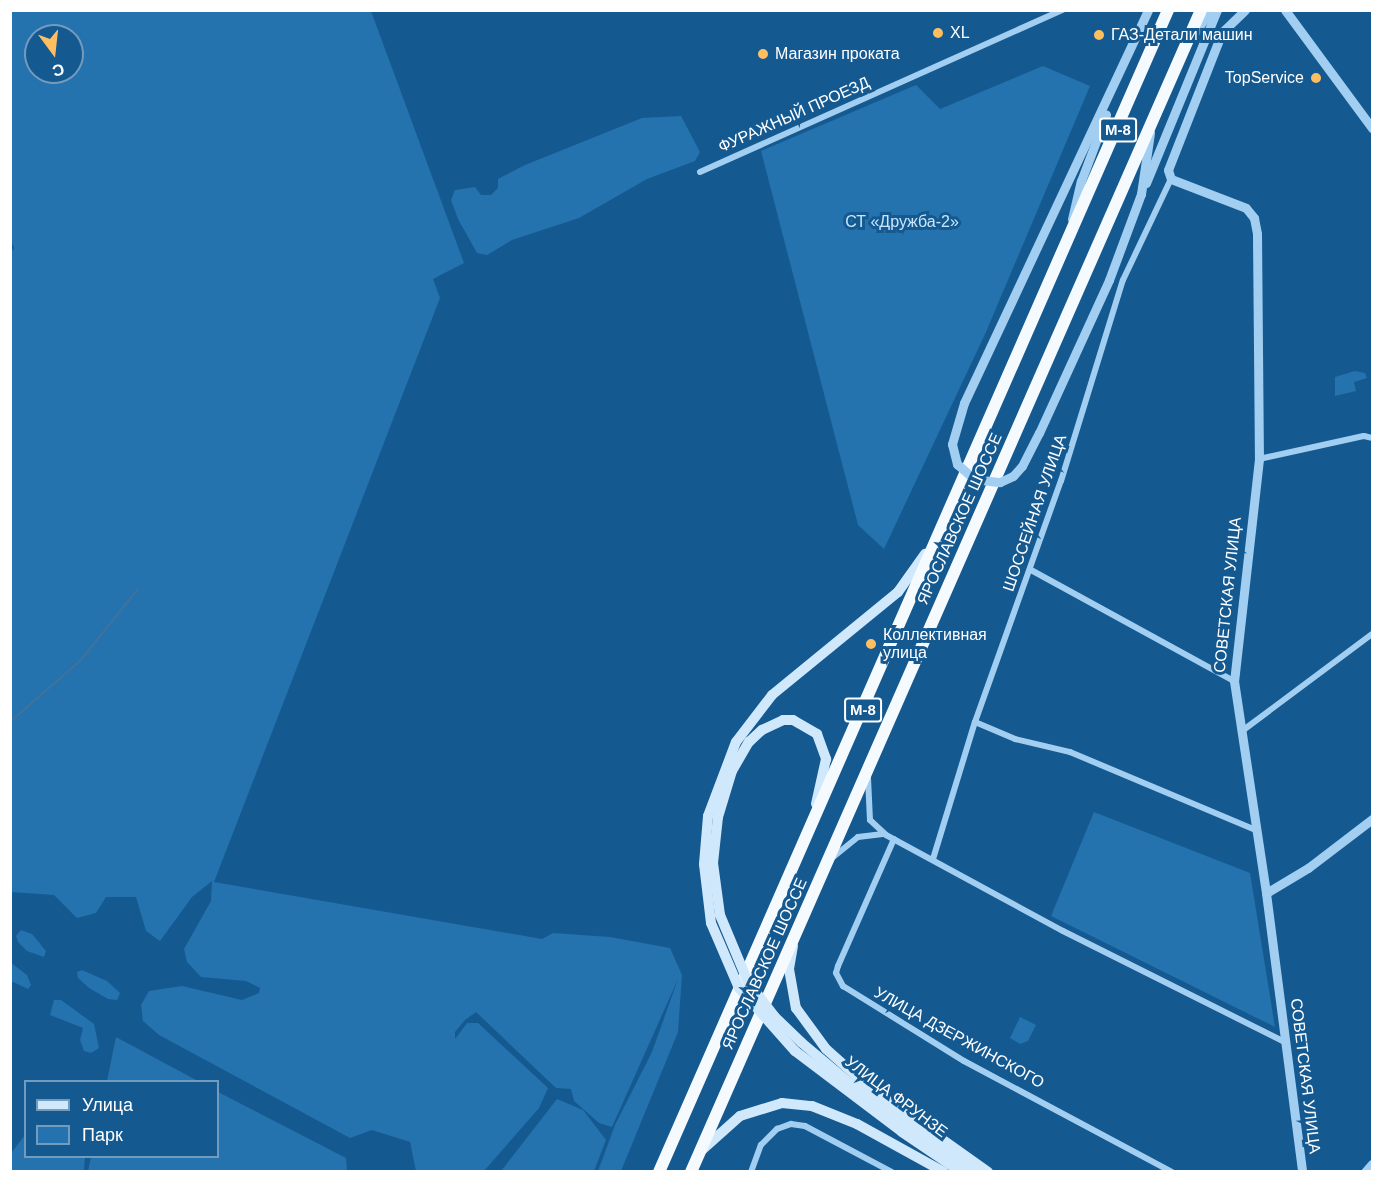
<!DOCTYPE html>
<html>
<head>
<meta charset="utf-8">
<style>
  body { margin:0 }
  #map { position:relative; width:1383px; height:1182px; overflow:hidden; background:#155991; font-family:Arial,sans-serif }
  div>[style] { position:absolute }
  .green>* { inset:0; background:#2472ae }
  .stream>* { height:2px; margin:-1px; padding:0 1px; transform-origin:1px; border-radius:1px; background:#417299 }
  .minor>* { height:6px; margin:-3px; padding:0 3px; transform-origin:3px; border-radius:3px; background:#a2cff1 }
  .tertiary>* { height:9px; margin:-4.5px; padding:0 4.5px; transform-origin:4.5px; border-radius:4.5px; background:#a2cff1 }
  .secondary>* { height:10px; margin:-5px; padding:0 5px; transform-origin:5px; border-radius:5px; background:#d0e8fb }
  .trunk>* { height:12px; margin:-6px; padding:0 6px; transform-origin:6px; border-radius:6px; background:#f5faff }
  .tertiary-bridge>* { height:9px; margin:-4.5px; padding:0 4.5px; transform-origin:4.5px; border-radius:4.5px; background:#a2cff1 }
  .secondary-bridge>* { height:10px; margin:-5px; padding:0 5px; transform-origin:5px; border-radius:5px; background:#d0e8fb }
  .dots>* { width:16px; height:16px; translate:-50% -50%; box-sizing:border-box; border:3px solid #155991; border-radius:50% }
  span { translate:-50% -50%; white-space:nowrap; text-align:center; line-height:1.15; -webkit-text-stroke:6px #155991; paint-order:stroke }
  .shield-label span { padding:2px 4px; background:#155991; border:2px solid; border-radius:4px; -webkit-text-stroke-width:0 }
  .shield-label { font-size:15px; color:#fff; font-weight:700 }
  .poi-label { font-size:16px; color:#fff }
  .left { translate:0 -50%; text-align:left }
  .right { translate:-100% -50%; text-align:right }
  .street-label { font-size:16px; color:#fff }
  .park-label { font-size:16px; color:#c9e6fc }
  .frame { position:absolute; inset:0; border:12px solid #fff; pointer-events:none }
  .legend { position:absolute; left:24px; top:1080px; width:195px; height:78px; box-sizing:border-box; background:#155991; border:2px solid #739bbd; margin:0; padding:8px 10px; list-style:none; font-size:18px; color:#fff }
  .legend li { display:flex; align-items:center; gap:12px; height:30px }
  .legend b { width:30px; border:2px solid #739bbd }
  .north { position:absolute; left:24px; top:24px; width:60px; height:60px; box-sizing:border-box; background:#155991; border:2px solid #739bbd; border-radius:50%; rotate:165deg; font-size:16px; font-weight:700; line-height:24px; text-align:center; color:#fff }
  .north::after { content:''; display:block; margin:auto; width:21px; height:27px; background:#ffbf61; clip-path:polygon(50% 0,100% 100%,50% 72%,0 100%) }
</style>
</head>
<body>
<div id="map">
  <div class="green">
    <div style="clip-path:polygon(evenodd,11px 10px,371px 11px,464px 263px,433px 279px,440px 298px,214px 882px,542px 939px,553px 933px,610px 937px,670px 948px,682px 975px,678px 1032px,621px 1171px,598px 1171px,615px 1125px,652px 1052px,678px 979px,612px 1127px,599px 1123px,574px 1101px,571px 1089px,556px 1088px,476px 1012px,465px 1020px,455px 1032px,455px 1039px,467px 1023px,478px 1023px,548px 1088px,539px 1108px,484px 1171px,416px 1171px,410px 1142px,372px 1130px,350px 1138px,159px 1035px,143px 1021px,141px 1005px,149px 991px,182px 986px,242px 1000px,259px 993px,260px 988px,246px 981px,201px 977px,187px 962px,184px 949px,211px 901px,212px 881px,192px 897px,160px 941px,146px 931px,136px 897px,106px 897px,96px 913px,77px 918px,54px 895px,11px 892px,10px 254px,14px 248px,10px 237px,11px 10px,36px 36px,72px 36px,72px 72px,36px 72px,36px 36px)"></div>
    <div style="clip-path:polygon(1043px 66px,1090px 86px,986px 332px,884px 549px,858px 525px,761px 151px,916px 85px,940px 109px)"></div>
    <div style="clip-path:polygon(681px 116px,700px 152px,695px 161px,647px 179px,579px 218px,512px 240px,487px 255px,477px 253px,458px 219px,451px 200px,455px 190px,475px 187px,481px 195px,491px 195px,498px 188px,498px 179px,525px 165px,642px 118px)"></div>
    <div style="clip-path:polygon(1355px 371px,1365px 373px,1367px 378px,1354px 382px,1356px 391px,1335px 396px,1335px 377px)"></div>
    <div style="clip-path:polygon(1094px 812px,1250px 873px,1275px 1027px,1051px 916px)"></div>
    <div style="clip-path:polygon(21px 930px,32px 934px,46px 951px,44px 957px,27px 951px,18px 942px,16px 936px)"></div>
    <div style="clip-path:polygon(10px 962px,27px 975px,31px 985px,28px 989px,11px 981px)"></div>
    <div style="clip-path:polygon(82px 970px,107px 981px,120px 993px,117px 1000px,108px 999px,89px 988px,78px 978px,77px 972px)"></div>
    <div style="clip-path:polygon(54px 1000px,61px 1000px,94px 1024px,99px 1048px,91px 1053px,84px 1051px,80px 1040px,83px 1028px,50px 1015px)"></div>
    <div style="clip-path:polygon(1020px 1017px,1036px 1025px,1028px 1041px,1020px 1044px,1010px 1038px)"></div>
    <div style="clip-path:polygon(116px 1037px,198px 1081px,107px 1081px)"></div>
    <div style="clip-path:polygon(218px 1092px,346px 1158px,347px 1171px,88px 1171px,91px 1157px,218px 1156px)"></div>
    <div style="clip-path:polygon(557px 1099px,583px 1110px,606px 1140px,594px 1171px,501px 1171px)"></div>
    <div style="clip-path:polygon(25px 1135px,26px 1156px,85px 1157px,84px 1171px,11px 1171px,11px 1153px)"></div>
  </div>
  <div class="stream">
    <div style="left:10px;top:722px;width:93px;rotate:-41.1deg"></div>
    <div style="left:80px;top:661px;width:92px;rotate:-51.1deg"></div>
  </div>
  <div class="minor">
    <div style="left:700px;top:172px;width:398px;rotate:-24.1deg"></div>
    <div style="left:1259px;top:459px;width:107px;rotate:-12.4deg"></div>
    <div style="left:1364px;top:436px;width:8px;rotate:14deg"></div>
    <div style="left:1031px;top:570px;width:231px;rotate:28.7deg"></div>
    <div style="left:975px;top:722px;width:43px;rotate:23deg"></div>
    <div style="left:1015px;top:739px;width:57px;rotate:13.3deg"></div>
    <div style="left:1070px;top:752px;width:202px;rotate:22.8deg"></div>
    <div style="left:1242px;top:731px;width:162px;rotate:-36.7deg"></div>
    <div style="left:868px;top:778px;width:42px;rotate:87.3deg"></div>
    <div style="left:870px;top:820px;width:22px;rotate:43deg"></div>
    <div style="left:886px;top:835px;width:201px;rotate:28.5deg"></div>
    <div style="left:1063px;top:931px;width:248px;rotate:26.6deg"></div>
    <div style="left:894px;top:839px;width:139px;rotate:113.8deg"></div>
    <div style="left:838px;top:966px;width:7px;rotate:106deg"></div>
    <div style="left:836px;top:973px;width:15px;rotate:62deg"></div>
    <div style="left:843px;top:986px;width:142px;rotate:31.8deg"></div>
    <div style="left:964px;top:1061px;width:236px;rotate:28.1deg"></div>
    <div style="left:832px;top:858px;width:33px;rotate:-39deg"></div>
    <div style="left:858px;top:837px;width:25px;rotate:-7deg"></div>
    <div style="left:933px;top:859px;width:143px;rotate:-73deg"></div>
    <div style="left:975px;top:722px;width:256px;rotate:-70.4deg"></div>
    <div style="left:1061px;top:481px;width:210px;rotate:-72.9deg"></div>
    <div style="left:1123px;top:280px;width:112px;rotate:-64.6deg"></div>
    <div style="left:751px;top:1172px;width:29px;rotate:-70deg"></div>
    <div style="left:761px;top:1145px;width:23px;rotate:-45deg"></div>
    <div style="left:777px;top:1129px;width:15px;rotate:-20deg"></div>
    <div style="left:791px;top:1124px;width:14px;rotate:8deg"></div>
    <div style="left:805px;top:1126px;width:98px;rotate:27.9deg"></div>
  </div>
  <div class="tertiary">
    <div style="left:1245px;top:10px;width:32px;rotate:136deg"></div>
    <div style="left:1222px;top:32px;width:148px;rotate:111.4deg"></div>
    <div style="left:1168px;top:170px;width:9px;rotate:72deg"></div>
    <div style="left:1171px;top:179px;width:80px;rotate:21.1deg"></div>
    <div style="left:1246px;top:208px;width:13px;rotate:51deg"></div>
    <div style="left:1254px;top:218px;width:16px;rotate:79deg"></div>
    <div style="left:1257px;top:234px;width:225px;rotate:89.5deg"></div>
    <div style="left:1259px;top:459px;width:223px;rotate:96.4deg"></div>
    <div style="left:1234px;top:681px;width:214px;rotate:81.4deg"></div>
    <div style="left:1266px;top:893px;width:281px;rotate:82.6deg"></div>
    <div style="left:1285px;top:10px;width:147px;rotate:53.6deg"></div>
    <div style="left:1195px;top:32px;width:27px;rotate:-54deg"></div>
    <div style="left:1146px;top:183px;width:187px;rotate:-67.7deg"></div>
    <div style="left:1072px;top:219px;width:39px;rotate:-77deg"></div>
    <div style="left:1081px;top:181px;width:71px;rotate:-69.3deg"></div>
    <div style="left:964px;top:403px;width:434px;rotate:-64.9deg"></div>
    <div style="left:1039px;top:433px;width:168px;rotate:-65.4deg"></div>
    <div style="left:1109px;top:280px;width:92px;rotate:-69.6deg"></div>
    <div style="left:1141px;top:194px;width:62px;rotate:-81.6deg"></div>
    <div style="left:1266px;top:893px;width:49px;rotate:-30.8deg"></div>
    <div style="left:1308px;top:868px;width:81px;rotate:-37.4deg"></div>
    <div style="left:1365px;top:1172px;width:11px;rotate:-49deg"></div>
  </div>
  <div class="secondary">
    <div style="left:720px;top:915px;width:52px;rotate:-97.7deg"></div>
    <div style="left:713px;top:863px;width:46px;rotate:-83.8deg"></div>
    <div style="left:718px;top:817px;width:48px;rotate:-73.1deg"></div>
    <div style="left:732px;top:771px;width:34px;rotate:-60deg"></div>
    <div style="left:749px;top:742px;width:18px;rotate:-43deg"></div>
    <div style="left:762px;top:730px;width:23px;rotate:-25deg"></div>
    <div style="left:783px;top:720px;width:10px"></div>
    <div style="left:793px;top:720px;width:28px;rotate:30deg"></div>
    <div style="left:817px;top:734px;width:27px;rotate:70deg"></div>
    <div style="left:826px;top:759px;width:46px;rotate:102.5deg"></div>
    <div style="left:711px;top:923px;width:59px;rotate:-96.8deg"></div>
    <div style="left:704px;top:864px;width:48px;rotate:-85.2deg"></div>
    <div style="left:708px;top:816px;width:79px;rotate:-69.3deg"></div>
    <div style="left:736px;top:742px;width:59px;rotate:-52.5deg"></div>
    <div style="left:772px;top:695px;width:163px;rotate:-39.3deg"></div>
    <div style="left:898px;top:592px;width:47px;rotate:-54.6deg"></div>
    <div style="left:793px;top:946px;width:23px;rotate:100deg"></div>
    <div style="left:789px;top:969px;width:40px;rotate:80deg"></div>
    <div style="left:796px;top:1008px;width:51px;rotate:53.8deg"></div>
    <div style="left:826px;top:1049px;width:59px;rotate:41.6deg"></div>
    <div style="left:870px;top:1088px;width:145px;rotate:35.4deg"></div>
    <div style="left:802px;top:1043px;width:81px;rotate:40deg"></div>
    <div style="left:864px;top:1095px;width:135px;rotate:34.7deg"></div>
    <div style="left:795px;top:1051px;width:134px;rotate:37.1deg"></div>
    <div style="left:902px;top:1132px;width:71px;rotate:34.1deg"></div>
    <div style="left:702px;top:1150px;width:51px;rotate:-41.8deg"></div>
    <div style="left:740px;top:1116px;width:44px;rotate:-17.2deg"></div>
    <div style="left:782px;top:1103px;width:30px;rotate:6deg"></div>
    <div style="left:812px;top:1106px;width:48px;rotate:21.8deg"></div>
    <div style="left:857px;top:1124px;width:99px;rotate:28.9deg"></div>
  </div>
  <div class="trunk">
    <div style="left:659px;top:1172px;width:1269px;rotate:-66.34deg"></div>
    <div style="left:691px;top:1172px;width:1269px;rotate:-66.3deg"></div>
  </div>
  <div class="tertiary-bridge">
    <div style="left:964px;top:403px;width:43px;rotate:106.3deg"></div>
    <div style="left:952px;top:444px;width:21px;rotate:76deg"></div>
    <div style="left:957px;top:464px;width:23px;rotate:41deg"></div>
    <div style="left:974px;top:479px;width:26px;rotate:7deg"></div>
    <div style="left:1000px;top:482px;width:14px;rotate:-25deg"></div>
    <div style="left:1013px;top:476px;width:13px;rotate:-48deg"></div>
    <div style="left:1022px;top:466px;width:37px;rotate:-63deg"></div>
  </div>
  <div class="secondary-bridge">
    <div style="left:720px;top:915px;width:73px;rotate:67.3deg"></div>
    <div style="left:748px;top:982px;width:44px;rotate:52.4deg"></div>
    <div style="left:775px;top:1017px;width:37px;rotate:44deg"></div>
    <div style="left:711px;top:923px;width:71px;rotate:66.7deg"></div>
    <div style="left:739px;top:988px;width:84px;rotate:48.4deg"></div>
  </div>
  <div class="dots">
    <div style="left:938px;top:33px;background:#ffbf61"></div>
    <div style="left:1099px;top:35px;background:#ffbf61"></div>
    <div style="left:763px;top:54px;background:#ffbf61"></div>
    <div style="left:1316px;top:78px;background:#ffbf61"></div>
    <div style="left:871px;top:644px;background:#ffbf61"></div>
  </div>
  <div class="shield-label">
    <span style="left:1118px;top:130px">М-8</span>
    <span style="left:863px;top:710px">М-8</span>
  </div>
  <div class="poi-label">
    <span class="left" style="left:950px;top:33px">XL</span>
    <span class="left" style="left:1111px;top:35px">ГАЗ-Детали машин</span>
    <span class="left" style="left:775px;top:54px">Магазин проката</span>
    <span class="right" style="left:1304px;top:78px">TopService</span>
    <span class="left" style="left:883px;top:644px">Коллективная<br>улица</span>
  </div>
  <div class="street-label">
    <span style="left:794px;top:115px;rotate:-24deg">ФУРАЖНЫЙ ПРОЕЗД</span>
    <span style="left:1035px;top:513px;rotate:-71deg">ШОССЕЙНАЯ УЛИЦА</span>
    <span style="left:960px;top:519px;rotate:-66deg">ЯРОСЛАВСКОЕ ШОССЕ</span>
    <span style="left:1228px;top:595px;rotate:-84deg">СОВЕТСКАЯ УЛИЦА</span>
    <span style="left:765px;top:964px;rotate:-66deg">ЯРОСЛАВСКОЕ ШОССЕ</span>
    <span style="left:959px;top:1038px;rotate:29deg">УЛИЦА ДЗЕРЖИНСКОГО</span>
    <span style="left:1305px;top:1076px;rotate:83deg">СОВЕТСКАЯ УЛИЦА</span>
    <span style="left:896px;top:1097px;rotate:37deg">УЛИЦА ФРУНЗЕ</span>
  </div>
  <div class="park-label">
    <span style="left:902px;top:222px">СТ «Дружба-2»</span>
  </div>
  <div class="frame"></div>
  <ul class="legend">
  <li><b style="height:8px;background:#d0e8fb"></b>Улица</li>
  <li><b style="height:16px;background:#2472ae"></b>Парк</li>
  </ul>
  <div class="north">С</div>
</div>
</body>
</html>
